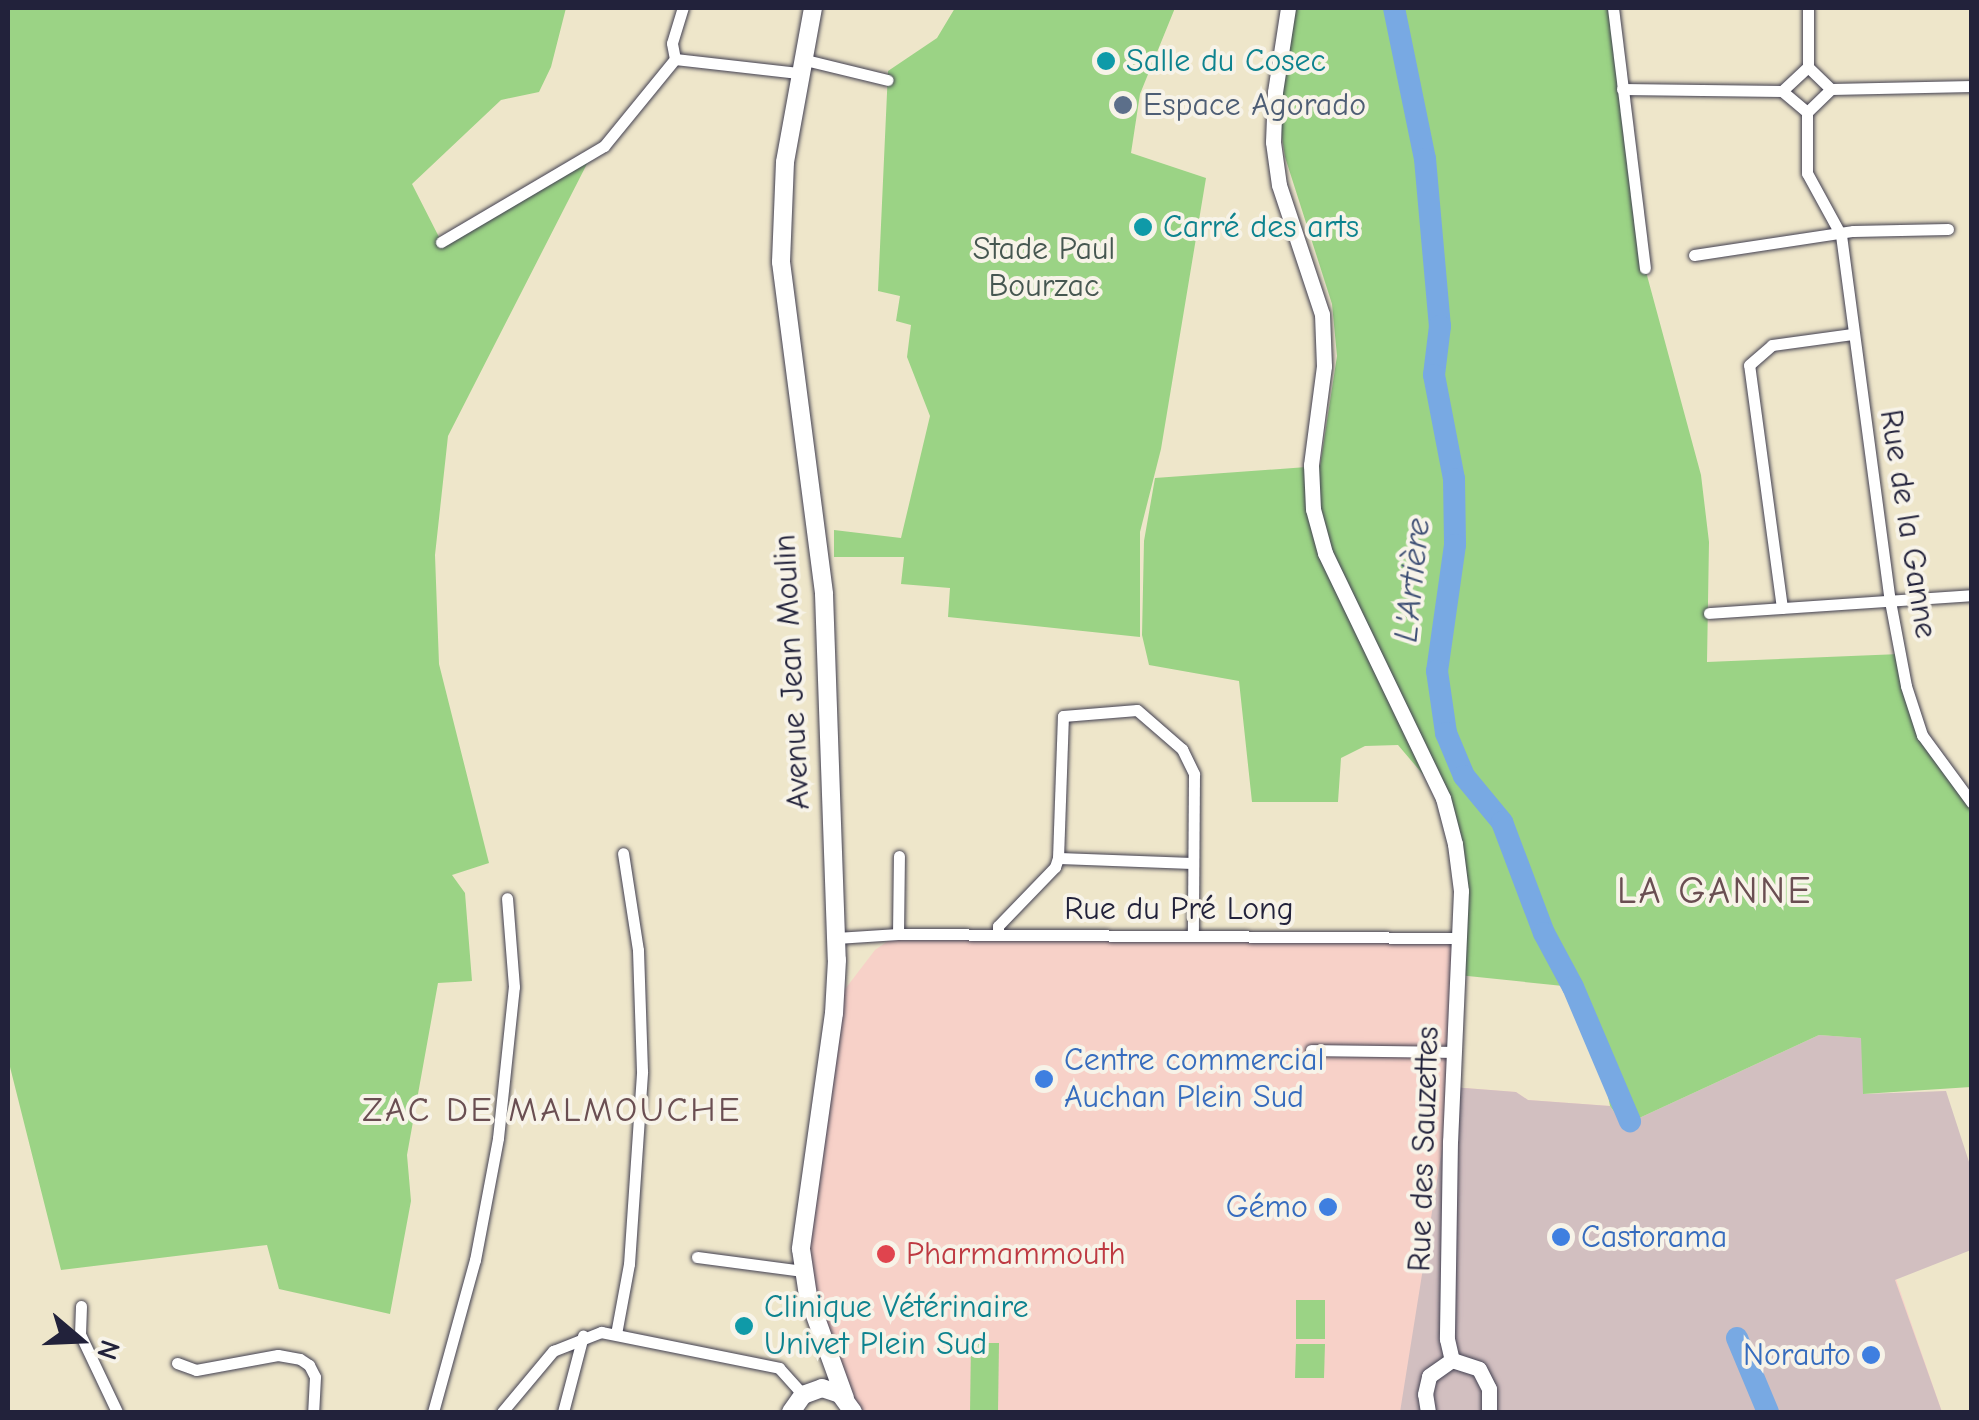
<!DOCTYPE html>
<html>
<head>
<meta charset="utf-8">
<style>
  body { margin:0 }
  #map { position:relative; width:1979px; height:1420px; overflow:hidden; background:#eee6ca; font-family:"Comic Neue",sans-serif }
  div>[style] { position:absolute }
  .built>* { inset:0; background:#f7d1c8 }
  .industrial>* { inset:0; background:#d2bfc0 }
  .green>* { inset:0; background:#9bd385 }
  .river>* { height:22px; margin:-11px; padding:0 11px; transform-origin:11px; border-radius:11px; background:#78a9e3 }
  .roads { filter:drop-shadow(0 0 2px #413f50) drop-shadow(0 0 2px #413f50) }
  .minor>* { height:11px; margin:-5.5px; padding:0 5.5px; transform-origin:5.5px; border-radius:5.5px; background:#fff }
  .tertiary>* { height:15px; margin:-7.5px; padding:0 7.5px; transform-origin:7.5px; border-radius:7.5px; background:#fff }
  .secondary>* { height:18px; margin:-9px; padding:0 9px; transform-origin:9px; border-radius:9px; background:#fff }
  .dots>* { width:28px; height:28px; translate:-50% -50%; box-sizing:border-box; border:5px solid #f7f3e8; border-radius:50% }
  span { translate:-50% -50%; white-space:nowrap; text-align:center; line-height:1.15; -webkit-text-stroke:8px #f7f3e8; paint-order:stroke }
  .culture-label { font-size:32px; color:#0d838f }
  .left { translate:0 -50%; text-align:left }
  .service-label { font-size:32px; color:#4e5e75 }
  .park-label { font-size:32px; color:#465751 }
  .street-label { font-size:32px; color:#22223b }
  .shop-label { font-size:32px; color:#366cbe }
  .right { translate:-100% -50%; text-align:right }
  .health-label { font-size:32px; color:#be3a42 }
  .water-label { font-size:35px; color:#405176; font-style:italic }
  .neighbourhood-label { font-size:35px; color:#6a4e52; letter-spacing:2.5px }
  .quarter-label { font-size:38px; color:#6a4e52; letter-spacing:2.5px }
  .frame { position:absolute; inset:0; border:10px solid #22223b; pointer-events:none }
  .north { position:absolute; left:30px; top:1290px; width:100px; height:100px; -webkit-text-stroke:8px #f7f3e8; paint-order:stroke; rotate:109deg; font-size:28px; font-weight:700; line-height:40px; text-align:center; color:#22223b }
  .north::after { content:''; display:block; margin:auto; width:35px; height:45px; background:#22223b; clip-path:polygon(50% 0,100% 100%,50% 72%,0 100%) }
</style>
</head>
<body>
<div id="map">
  <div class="built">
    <div style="clip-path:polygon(898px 934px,1459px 938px,1452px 1087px,1516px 1092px,1528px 1100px,1610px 1106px,1624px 1125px,1651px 1114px,1946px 1091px,1896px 1279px,1942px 1412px,853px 1412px,803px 1271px,839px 997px,875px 950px)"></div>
  </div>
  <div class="industrial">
    <div style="clip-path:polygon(1819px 1035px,1862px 1038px,1864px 1094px,1946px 1091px,1971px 1168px,1971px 1250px,1895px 1280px,1942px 1412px,1400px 1412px,1452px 1087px,1516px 1092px,1528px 1100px,1610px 1106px,1624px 1125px)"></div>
  </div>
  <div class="green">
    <div style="clip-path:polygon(8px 8px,566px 8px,551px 67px,539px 92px,501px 100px,412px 184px,441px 241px,591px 156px,448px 436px,435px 555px,439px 664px,489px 863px,452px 875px,465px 893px,472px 981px,438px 983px,407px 1155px,411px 1201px,390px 1314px,279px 1289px,267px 1245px,61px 1270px,8px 1059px)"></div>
    <div style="clip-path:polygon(955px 8px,1175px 8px,1140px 94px,1131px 153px,1206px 178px,1161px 449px,1140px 532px,1140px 637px,948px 617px,950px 588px,901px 584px,904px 557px,834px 557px,834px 530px,901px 538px,930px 416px,907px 357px,911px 325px,896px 321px,900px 296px,878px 291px,888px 71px,937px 38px)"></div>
    <div style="clip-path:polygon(1295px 8px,1613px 8px,1645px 268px,1701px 475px,1709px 542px,1707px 662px,1900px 654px,1922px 735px,1971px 803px,1971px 1087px,1863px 1094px,1861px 1038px,1819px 1035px,1624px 1125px,1610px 1106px,1597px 1041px,1573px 987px,1458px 975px,1461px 891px,1443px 798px,1398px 745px,1365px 746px,1341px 758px,1338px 802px,1252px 802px,1239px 681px,1149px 665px,1142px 635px,1144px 541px,1155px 478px,1320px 466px,1337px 356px,1332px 304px,1285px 157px,1275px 92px)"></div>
    <div style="clip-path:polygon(1296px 1300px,1325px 1300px,1325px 1339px,1296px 1339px)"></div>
    <div style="clip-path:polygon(971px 1343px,999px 1343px,998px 1412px,970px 1412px)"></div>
    <div style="clip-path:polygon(1296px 1344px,1325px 1344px,1324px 1378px,1295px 1378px)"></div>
  </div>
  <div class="river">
    <div style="left:1394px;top:8px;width:154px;rotate:78.4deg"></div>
    <div style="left:1425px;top:159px;width:168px;rotate:84.9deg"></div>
    <div style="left:1440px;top:326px;width:49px;rotate:97deg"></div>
    <div style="left:1434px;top:375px;width:106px;rotate:79.1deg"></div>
    <div style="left:1454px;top:479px;width:66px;rotate:89.1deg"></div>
    <div style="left:1455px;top:545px;width:127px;rotate:98.1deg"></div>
    <div style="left:1437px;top:671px;width:63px;rotate:81.7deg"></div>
    <div style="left:1446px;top:733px;width:47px;rotate:67.3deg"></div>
    <div style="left:1464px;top:776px;width:60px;rotate:50.4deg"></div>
    <div style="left:1502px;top:822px;width:119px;rotate:69.3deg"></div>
    <div style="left:1544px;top:933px;width:61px;rotate:61.8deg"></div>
    <div style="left:1573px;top:987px;width:146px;rotate:67deg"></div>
    <div style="left:1737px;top:1338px;width:80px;rotate:67.3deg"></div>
  </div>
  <div class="roads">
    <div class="minor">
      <div style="left:1613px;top:8px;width:262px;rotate:83deg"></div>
      <div style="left:1808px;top:8px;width:59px;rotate:90deg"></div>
      <div style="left:675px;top:59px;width:16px;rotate:-101deg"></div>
      <div style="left:672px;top:43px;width:37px;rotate:-73deg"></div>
      <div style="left:801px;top:59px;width:89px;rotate:13.6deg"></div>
      <div style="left:1808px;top:67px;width:32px;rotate:44deg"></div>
      <div style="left:1831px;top:89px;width:33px;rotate:136deg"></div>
      <div style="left:1807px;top:112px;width:33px;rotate:-140deg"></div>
      <div style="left:1782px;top:91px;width:35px;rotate:-43deg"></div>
      <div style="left:1622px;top:89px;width:160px;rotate:0.7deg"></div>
      <div style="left:1831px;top:89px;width:141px;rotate:-1.2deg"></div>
      <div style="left:1807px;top:112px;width:61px;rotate:90deg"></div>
      <div style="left:1807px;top:173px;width:71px;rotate:61.3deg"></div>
      <div style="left:1841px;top:235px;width:369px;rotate:82.4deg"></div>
      <div style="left:1890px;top:601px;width:86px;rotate:79.3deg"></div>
      <div style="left:1906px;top:686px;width:52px;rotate:71.9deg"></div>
      <div style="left:1922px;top:735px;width:84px;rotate:53.7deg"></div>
      <div style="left:441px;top:242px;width:189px;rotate:-30.5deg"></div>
      <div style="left:604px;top:146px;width:112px;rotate:-50.8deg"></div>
      <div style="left:675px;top:59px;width:124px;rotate:6.5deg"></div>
      <div style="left:1694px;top:255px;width:161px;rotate:-8.6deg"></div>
      <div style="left:1853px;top:231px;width:95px;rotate:-1.2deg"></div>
      <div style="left:1782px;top:608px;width:245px;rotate:-97.7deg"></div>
      <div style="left:1749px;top:365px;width:30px;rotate:-41deg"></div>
      <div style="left:1772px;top:345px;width:81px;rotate:-7.8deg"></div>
      <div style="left:1709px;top:613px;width:264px;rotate:-3.9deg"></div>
      <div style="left:1058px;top:858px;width:135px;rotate:2.1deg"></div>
      <div style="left:898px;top:934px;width:78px;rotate:-89.3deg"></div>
      <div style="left:998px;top:935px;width:9px;rotate:-90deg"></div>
      <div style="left:998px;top:926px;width:82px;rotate:-46deg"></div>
      <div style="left:1055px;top:867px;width:9px;rotate:-72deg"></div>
      <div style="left:1058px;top:858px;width:142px;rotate:-88deg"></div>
      <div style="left:1063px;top:716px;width:74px;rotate:-4.6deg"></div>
      <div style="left:1137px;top:710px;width:60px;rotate:40.9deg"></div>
      <div style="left:1182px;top:749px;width:28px;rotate:64deg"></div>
      <div style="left:1194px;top:774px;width:162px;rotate:90.4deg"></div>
      <div style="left:836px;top:938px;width:62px;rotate:-3.7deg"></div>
      <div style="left:898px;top:934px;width:561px;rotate:0.41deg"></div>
      <div style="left:1311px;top:1050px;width:142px;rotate:0.8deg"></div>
      <div style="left:697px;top:1257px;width:107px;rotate:7.5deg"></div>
      <div style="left:81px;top:1306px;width:28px;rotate:92deg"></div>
      <div style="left:80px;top:1334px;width:86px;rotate:64.6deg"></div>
      <div style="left:616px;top:1334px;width:71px;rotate:-79.5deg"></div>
      <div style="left:629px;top:1264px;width:193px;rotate:-86.1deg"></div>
      <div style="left:642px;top:1071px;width:121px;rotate:-91.9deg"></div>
      <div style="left:638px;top:950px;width:98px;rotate:-98.8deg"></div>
      <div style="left:177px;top:1363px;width:20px;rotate:20deg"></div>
      <div style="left:196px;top:1370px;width:83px;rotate:-10.4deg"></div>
      <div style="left:278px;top:1355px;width:22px;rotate:10deg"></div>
      <div style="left:300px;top:1359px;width:11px;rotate:34deg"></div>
      <div style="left:309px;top:1365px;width:13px;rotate:63deg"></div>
      <div style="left:315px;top:1377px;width:35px;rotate:93deg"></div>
      <div style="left:433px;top:1412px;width:158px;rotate:-74.6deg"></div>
      <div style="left:475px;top:1260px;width:124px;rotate:-79.3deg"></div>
      <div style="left:498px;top:1138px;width:152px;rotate:-84deg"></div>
      <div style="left:514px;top:987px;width:89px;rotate:-94.5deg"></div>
      <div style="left:502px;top:1412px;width:80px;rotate:-50.1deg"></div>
      <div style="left:553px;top:1351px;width:52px;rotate:-21.6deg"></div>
      <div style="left:601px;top:1332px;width:182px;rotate:11.4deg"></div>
      <div style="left:779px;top:1368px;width:36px;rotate:48deg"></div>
      <div style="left:563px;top:1412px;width:79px;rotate:-75.3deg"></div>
    </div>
    <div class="tertiary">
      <div style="left:1288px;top:8px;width:85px;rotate:98.8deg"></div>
      <div style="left:1275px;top:92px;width:50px;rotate:92.3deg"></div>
      <div style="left:1273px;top:142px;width:43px;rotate:82.1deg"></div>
      <div style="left:1279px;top:185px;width:136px;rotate:71.6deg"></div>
      <div style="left:1322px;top:314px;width:52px;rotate:87.8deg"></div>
      <div style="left:1324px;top:366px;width:100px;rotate:97.5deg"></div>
      <div style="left:1311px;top:465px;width:44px;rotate:87.4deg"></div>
      <div style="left:1313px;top:509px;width:46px;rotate:74.7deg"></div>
      <div style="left:1325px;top:553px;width:272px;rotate:64.3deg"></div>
      <div style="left:1443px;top:798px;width:48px;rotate:75.4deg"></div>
      <div style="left:1455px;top:844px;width:47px;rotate:82.7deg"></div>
      <div style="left:1461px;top:891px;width:250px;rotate:92.5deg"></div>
      <div style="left:1450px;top:1141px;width:198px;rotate:90.9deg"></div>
      <div style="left:1447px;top:1339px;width:22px;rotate:77deg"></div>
      <div style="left:1428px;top:1412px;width:18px;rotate:-99deg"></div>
      <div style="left:1425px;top:1394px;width:18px;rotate:-77deg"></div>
      <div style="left:1429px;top:1376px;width:28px;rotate:-35deg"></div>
      <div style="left:1452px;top:1360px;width:28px;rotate:18deg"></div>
      <div style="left:1479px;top:1369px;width:22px;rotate:63deg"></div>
      <div style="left:1489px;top:1389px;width:23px;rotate:90deg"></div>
    </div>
    <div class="secondary">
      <div style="left:813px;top:8px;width:157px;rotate:100.3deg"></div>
      <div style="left:785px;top:162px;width:100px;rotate:92.3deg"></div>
      <div style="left:781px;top:262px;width:335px;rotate:82.6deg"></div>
      <div style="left:824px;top:594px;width:366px;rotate:88deg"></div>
      <div style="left:837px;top:960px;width:53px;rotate:93.2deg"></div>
      <div style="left:834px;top:1013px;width:238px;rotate:98deg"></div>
      <div style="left:801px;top:1249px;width:48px;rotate:81.5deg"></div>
      <div style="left:808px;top:1296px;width:109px;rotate:70.1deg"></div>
      <div style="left:791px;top:1412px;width:21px;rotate:-55deg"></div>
      <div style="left:803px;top:1395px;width:20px;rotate:-20deg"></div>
      <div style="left:822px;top:1388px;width:19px;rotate:18deg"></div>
      <div style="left:840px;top:1394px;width:22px;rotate:54deg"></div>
    </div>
  </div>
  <div class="dots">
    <div style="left:1106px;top:61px;background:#0f9aa8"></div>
    <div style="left:1123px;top:105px;background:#5c6f8a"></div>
    <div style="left:1143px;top:227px;background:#0f9aa8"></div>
    <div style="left:1044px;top:1079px;background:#3f7fe0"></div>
    <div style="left:1328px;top:1207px;background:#3f7fe0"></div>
    <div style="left:1561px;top:1237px;background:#3f7fe0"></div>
    <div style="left:886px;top:1254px;background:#e0444e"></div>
    <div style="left:744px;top:1326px;background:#0f9aa8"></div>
    <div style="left:1871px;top:1355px;background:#3f7fe0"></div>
  </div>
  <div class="culture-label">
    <span class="left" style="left:1126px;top:61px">Salle du Cosec</span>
    <span class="left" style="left:1163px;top:227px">Carré des arts</span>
    <span class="left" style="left:764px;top:1326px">Clinique Vétérinaire<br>Univet Plein Sud</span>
  </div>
  <div class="service-label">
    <span class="left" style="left:1143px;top:105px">Espace Agorado</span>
  </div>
  <div class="park-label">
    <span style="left:1044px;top:268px">Stade Paul<br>Bourzac</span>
  </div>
  <div class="street-label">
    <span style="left:1908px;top:524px;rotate:81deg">Rue de la Ganne</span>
    <span style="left:792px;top:672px;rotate:-93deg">Avenue Jean Moulin</span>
    <span style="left:1179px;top:909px">Rue du Pré Long</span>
    <span style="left:1424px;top:1149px;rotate:-88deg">Rue des Sauzettes</span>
  </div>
  <div class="shop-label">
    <span class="left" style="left:1064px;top:1079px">Centre commercial<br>Auchan Plein Sud</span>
    <span class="right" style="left:1308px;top:1207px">Gémo</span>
    <span class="left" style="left:1581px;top:1237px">Castorama</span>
    <span class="right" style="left:1851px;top:1355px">Norauto</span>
  </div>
  <div class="health-label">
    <span class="left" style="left:906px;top:1254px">Pharmammouth</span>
  </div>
  <div class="water-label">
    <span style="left:1412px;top:580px;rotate:-84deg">L'Artière</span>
  </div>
  <div class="neighbourhood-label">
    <span style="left:552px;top:1110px">ZAC DE MALMOUCHE</span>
  </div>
  <div class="quarter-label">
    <span style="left:1715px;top:892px">LA GANNE</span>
  </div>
  <div class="frame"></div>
  <div class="north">N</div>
</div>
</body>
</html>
